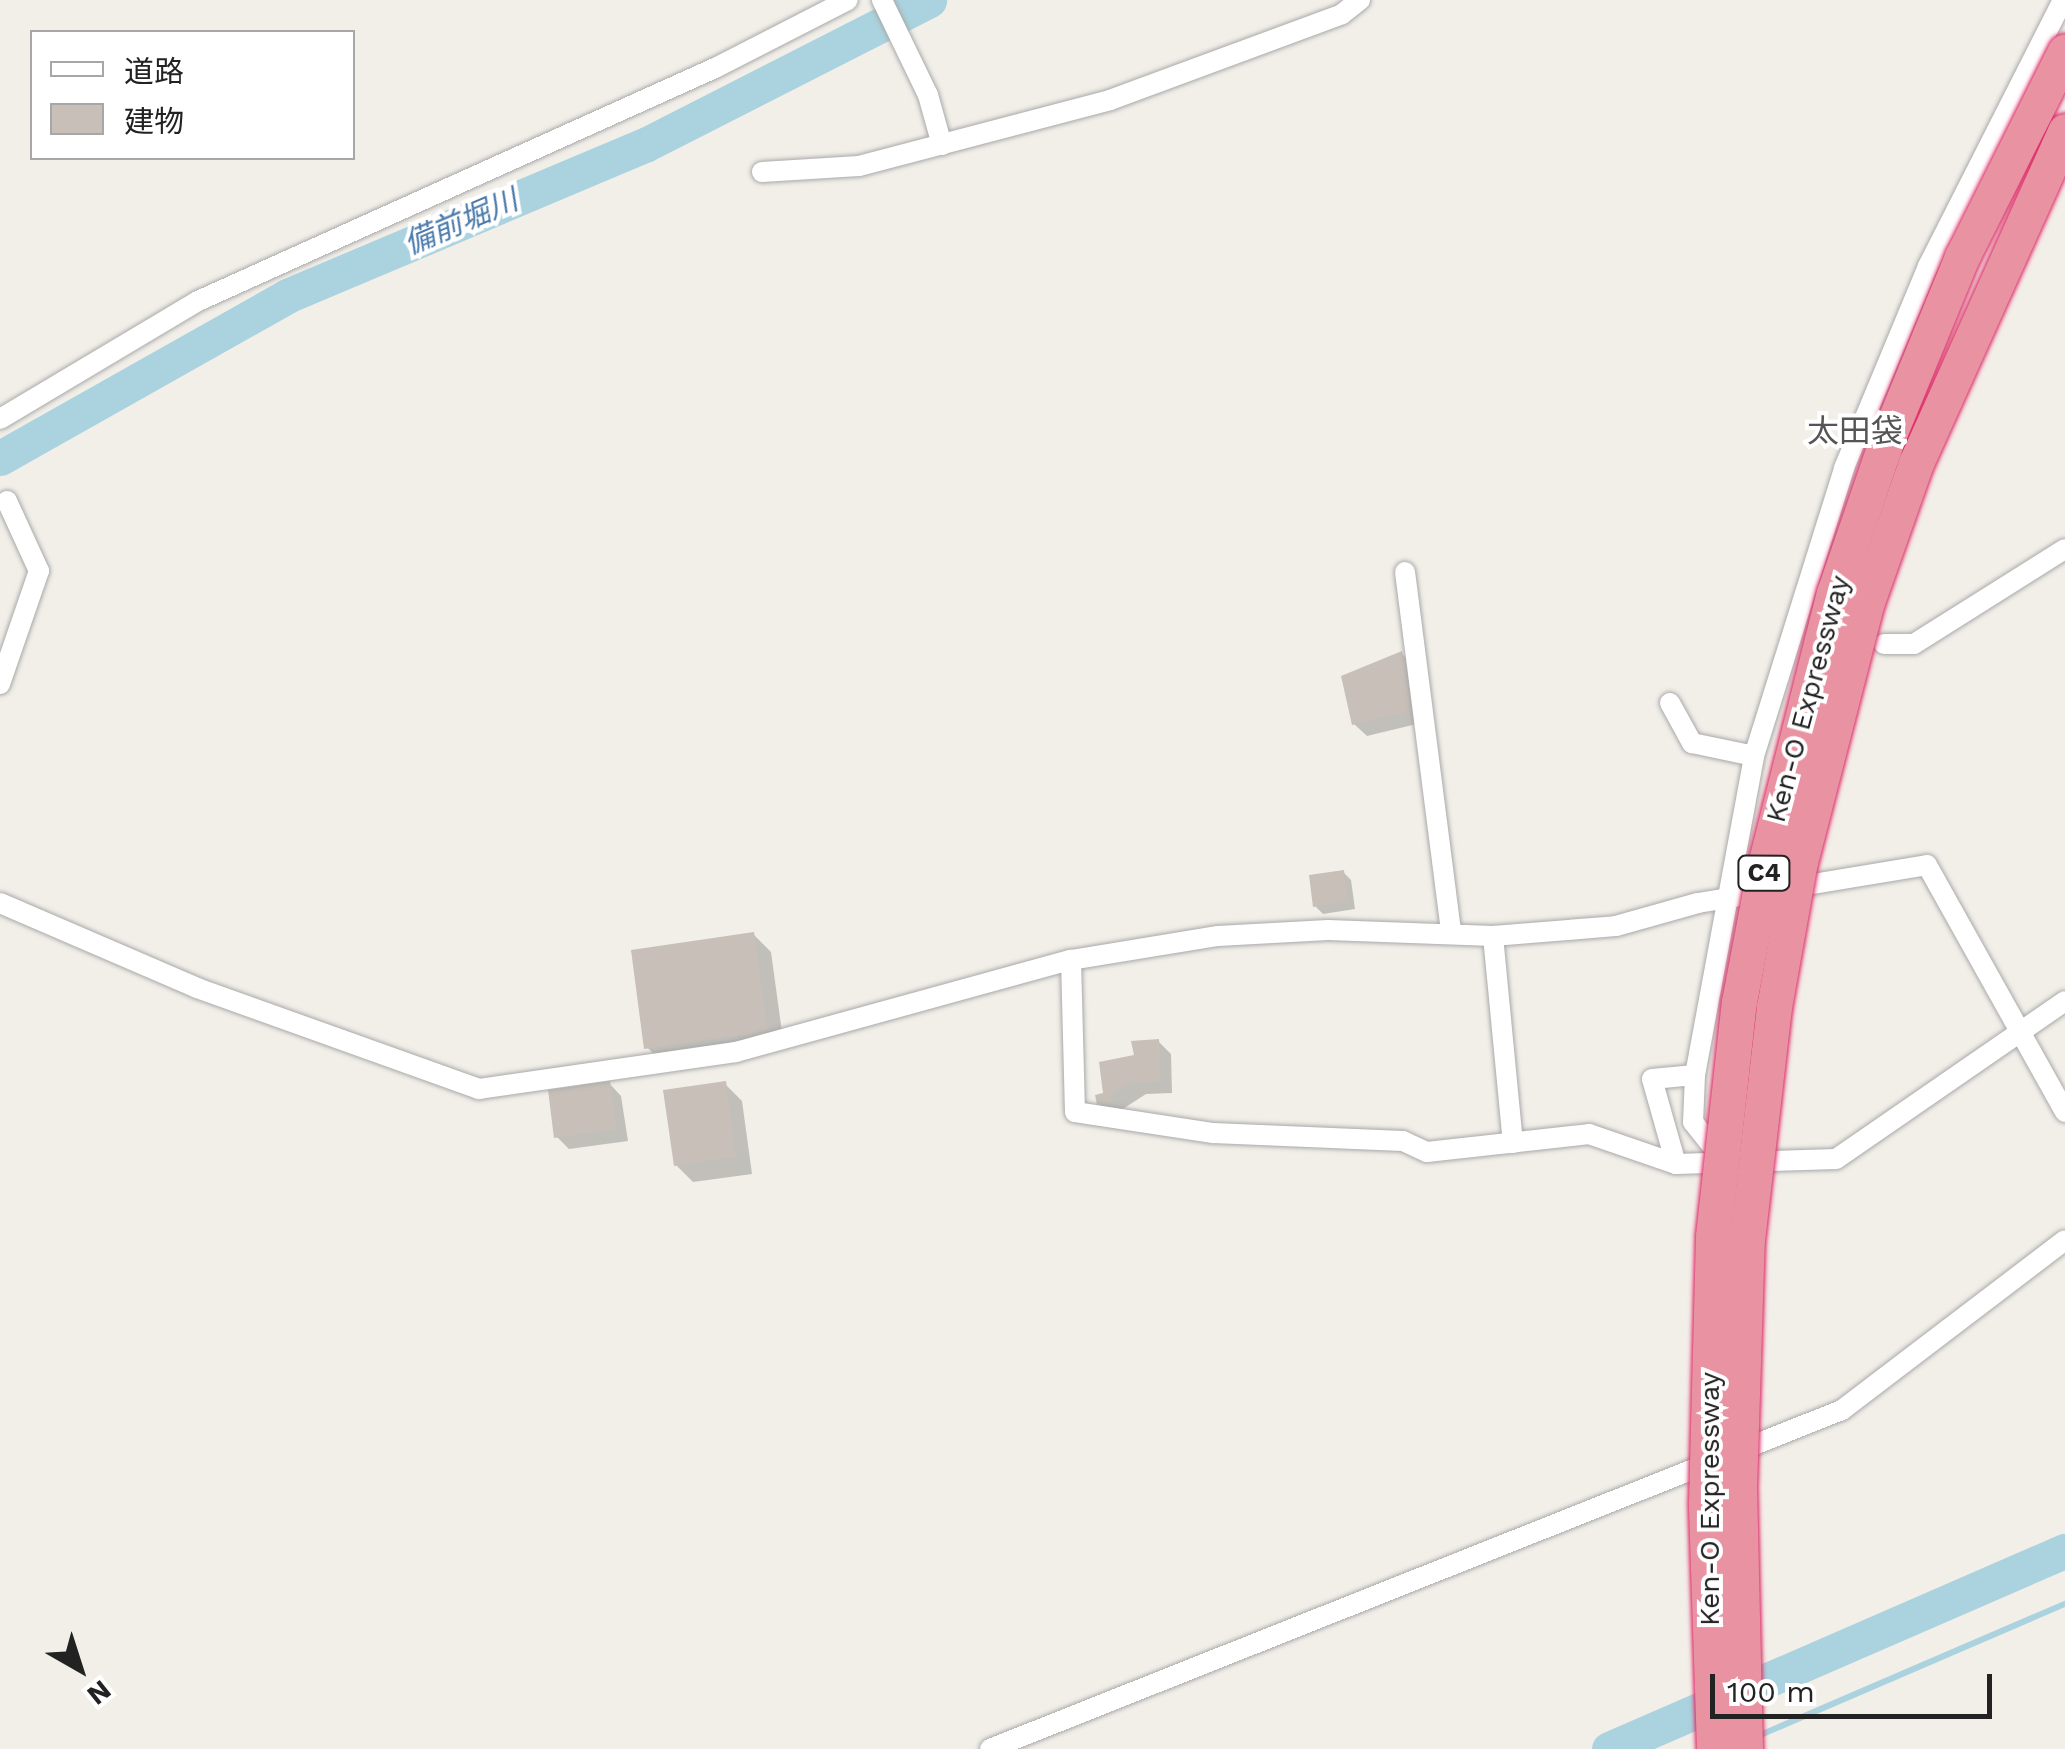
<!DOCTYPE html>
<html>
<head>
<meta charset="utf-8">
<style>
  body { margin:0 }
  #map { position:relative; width:2065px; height:1749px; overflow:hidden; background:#f2efe9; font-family:"Work Sans","Noto Sans JP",sans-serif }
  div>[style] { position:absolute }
  .shadow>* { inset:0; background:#0003 }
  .stream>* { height:6px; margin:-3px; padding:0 3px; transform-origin:3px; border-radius:3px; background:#aad3df }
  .river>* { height:35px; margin:-17.5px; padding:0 17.5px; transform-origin:17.5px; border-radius:17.5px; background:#aad3df }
  .building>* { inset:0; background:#c7bfb8 }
  .roads { filter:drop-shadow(0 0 2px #a9a9a9) drop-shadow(0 0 2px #a9a9a9) }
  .minor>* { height:20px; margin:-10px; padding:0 10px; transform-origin:10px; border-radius:10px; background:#fff }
  .bridges { filter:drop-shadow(0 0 2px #dc2a67) drop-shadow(0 0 2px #dc2a67) }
  .motorway-bridge>* { height:35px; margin:-17.5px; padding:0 17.5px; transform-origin:17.5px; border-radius:17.5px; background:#e892a2 }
  span { translate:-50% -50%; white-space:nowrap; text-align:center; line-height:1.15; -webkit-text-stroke:8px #fff; paint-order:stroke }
  .shield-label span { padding:2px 8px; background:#fff; border:2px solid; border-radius:8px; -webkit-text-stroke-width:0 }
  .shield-label { font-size:25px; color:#222; font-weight:700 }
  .street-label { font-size:28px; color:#222 }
  .water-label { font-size:30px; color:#4a7aab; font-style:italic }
  .quarter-label { font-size:32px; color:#555 }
  .legend { position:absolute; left:30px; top:30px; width:325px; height:130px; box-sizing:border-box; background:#fff; border:2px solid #a7a7a7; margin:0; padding:12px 18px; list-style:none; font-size:30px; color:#222 }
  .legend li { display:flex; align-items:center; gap:20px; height:50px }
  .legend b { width:50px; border:2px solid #a7a7a7 }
  .north { position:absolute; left:30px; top:1619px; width:100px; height:100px; -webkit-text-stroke:8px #fff; paint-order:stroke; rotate:141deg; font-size:28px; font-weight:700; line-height:40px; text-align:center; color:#222 }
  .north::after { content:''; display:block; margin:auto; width:35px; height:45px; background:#222; clip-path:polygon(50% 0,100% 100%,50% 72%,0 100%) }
  .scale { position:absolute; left:1710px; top:1674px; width:282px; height:45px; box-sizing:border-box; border:5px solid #222; border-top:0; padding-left:12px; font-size:30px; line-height:35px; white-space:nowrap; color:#222; -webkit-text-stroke:8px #fff; paint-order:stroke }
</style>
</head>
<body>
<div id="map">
  <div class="shadow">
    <div style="clip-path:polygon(1402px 654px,1414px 666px,1429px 721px,1367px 736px,1354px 724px)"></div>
    <div style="clip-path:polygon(1343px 872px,1351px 880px,1355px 909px,1323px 914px,1315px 906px)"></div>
    <div style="clip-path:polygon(754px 935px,771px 952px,784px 1047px,664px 1065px,647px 1047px)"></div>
    <div style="clip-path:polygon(1159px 1042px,1171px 1054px,1172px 1093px,1146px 1094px,1112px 1116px,1099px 1104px,1136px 1057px)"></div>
    <div style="clip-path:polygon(609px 1083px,621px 1096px,628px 1141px,569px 1149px,557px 1137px)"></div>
    <div style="clip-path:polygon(725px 1084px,742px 1101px,752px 1174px,693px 1182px,676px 1165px)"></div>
  </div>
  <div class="stream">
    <div style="left:1758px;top:1736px;width:334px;rotate:-23.3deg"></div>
  </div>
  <div class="river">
    <div style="left:0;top:458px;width:330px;rotate:-29.4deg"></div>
    <div style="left:287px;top:296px;width:389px;rotate:-22.9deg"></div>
    <div style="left:645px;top:145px;width:319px;rotate:-27deg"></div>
    <div style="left:1609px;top:1749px;width:497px;rotate:-23.5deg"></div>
  </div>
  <div class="building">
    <div style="clip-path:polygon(1402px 651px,1418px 709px,1352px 725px,1341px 676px)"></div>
    <div style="clip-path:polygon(1344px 870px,1348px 902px,1313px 907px,1309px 875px)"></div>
    <div style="clip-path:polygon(754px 932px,768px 1031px,644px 1049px,631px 950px)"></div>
    <div style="clip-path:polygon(1159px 1039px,1161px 1081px,1132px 1083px,1111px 1093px,1112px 1102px,1097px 1105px,1095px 1095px,1103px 1093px,1099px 1062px,1134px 1055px,1131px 1041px)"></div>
    <div style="clip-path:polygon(610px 1081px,617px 1129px,554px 1138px,548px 1090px)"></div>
    <div style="clip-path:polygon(726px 1081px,736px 1157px,674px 1166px,663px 1090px)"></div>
  </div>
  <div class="roads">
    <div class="minor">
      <div style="left:882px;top:0;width:106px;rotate:64.2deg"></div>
      <div style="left:928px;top:95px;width:52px;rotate:74.4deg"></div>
      <div style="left:762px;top:172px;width:97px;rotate:-3.5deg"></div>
      <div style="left:859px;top:166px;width:260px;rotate:-14.7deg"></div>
      <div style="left:1110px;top:100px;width:247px;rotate:-20.3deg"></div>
      <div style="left:1342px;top:14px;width:23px;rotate:-38deg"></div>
      <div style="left:0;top:419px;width:230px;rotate:-30.8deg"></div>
      <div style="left:198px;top:301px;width:567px;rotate:-24.26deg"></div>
      <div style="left:715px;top:68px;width:149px;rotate:-27.1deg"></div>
      <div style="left:1405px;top:572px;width:361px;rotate:82.7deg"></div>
      <div style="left:1884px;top:644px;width:30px"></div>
      <div style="left:1914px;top:644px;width:178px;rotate:-32.2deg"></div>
      <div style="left:0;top:684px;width:120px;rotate:-71deg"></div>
      <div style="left:39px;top:571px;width:77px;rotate:-114.6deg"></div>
      <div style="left:1670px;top:703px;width:46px;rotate:61.2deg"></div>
      <div style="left:1692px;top:743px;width:63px;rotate:11.8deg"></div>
      <div style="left:0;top:903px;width:215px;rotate:23.3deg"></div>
      <div style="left:197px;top:988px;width:300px;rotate:19.7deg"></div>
      <div style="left:479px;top:1089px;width:260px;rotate:-8.2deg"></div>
      <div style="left:736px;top:1052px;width:347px;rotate:-15.4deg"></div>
      <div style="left:1071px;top:960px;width:149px;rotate:-9.3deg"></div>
      <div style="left:1218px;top:936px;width:110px;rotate:-3.1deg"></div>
      <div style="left:1328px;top:930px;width:165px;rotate:2.1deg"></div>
      <div style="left:1493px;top:936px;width:123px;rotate:-4.6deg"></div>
      <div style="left:1616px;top:926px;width:85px;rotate:-15.7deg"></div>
      <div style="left:1698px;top:903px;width:232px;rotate:-9.4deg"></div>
      <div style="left:1927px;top:865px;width:283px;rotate:60.8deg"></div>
      <div style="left:1493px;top:936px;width:208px;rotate:84.5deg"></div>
      <div style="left:1071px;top:960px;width:152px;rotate:88.5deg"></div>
      <div style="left:1075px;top:1112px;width:140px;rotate:8.7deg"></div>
      <div style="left:1213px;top:1133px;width:190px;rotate:2.4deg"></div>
      <div style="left:1403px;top:1141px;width:26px;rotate:25deg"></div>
      <div style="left:1427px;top:1152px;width:163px;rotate:-6.3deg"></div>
      <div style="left:1589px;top:1134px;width:92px;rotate:19deg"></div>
      <div style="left:1676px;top:1164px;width:160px;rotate:-1.8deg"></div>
      <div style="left:1836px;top:1159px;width:278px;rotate:-34.6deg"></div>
      <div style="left:1695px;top:1075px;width:324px;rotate:-79.5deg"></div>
      <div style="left:1754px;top:756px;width:302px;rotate:-72.6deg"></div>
      <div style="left:1844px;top:468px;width:219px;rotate:-67.4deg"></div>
      <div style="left:1928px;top:266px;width:298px;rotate:-63.1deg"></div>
      <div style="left:1676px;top:1164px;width:88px;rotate:-105.8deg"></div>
      <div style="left:1652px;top:1079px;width:43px;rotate:-5.3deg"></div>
      <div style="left:1695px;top:1075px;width:47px;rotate:92.4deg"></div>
      <div style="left:1693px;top:1122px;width:43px;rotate:51.5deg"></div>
      <div style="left:990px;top:1749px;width:917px;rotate:-21.7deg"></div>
      <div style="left:1842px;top:1410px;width:280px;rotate:-37.3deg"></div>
    </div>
  </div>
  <div class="bridges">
    <div class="motorway-bridge">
      <div style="left:1714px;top:1749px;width:246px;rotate:-91.9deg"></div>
      <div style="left:1706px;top:1503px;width:267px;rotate:-88.5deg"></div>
      <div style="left:1713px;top:1236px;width:235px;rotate:-83.7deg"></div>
      <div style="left:1739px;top:1002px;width:144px;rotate:-79.2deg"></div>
      <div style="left:1766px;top:861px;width:276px;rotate:-75.8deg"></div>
      <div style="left:1834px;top:593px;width:160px;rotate:-71deg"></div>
      <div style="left:1886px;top:442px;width:200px;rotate:-67.7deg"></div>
      <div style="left:1962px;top:257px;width:230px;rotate:-63.4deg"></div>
      <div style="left:1745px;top:1749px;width:260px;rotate:-91.3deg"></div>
      <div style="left:1739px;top:1489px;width:249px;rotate:-88.2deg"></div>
      <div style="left:1747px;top:1240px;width:235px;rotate:-83.4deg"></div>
      <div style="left:1774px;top:1007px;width:143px;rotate:-79.9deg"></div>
      <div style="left:1799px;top:866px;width:273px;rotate:-75.6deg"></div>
      <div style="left:1867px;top:602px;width:147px;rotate:-70.6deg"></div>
      <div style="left:1916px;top:463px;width:364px;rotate:-65.8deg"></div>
    </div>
  </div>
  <div class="shield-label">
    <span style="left:1764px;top:873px">C4</span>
  </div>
  <div class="street-label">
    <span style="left:1808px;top:699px;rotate:-75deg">Ken-O Expressway</span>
    <span style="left:1710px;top:1499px;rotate:-90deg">Ken-O Expressway</span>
  </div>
  <div class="water-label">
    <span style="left:461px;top:222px;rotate:-23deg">備前堀川</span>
  </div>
  <div class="quarter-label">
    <span style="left:1855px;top:431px">太田袋</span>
  </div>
  <ul class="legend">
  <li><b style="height:12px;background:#fff"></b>道路</li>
  <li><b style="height:28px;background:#c7bfb8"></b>建物</li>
  </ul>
  <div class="north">N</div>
  <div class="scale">100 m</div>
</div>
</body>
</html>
